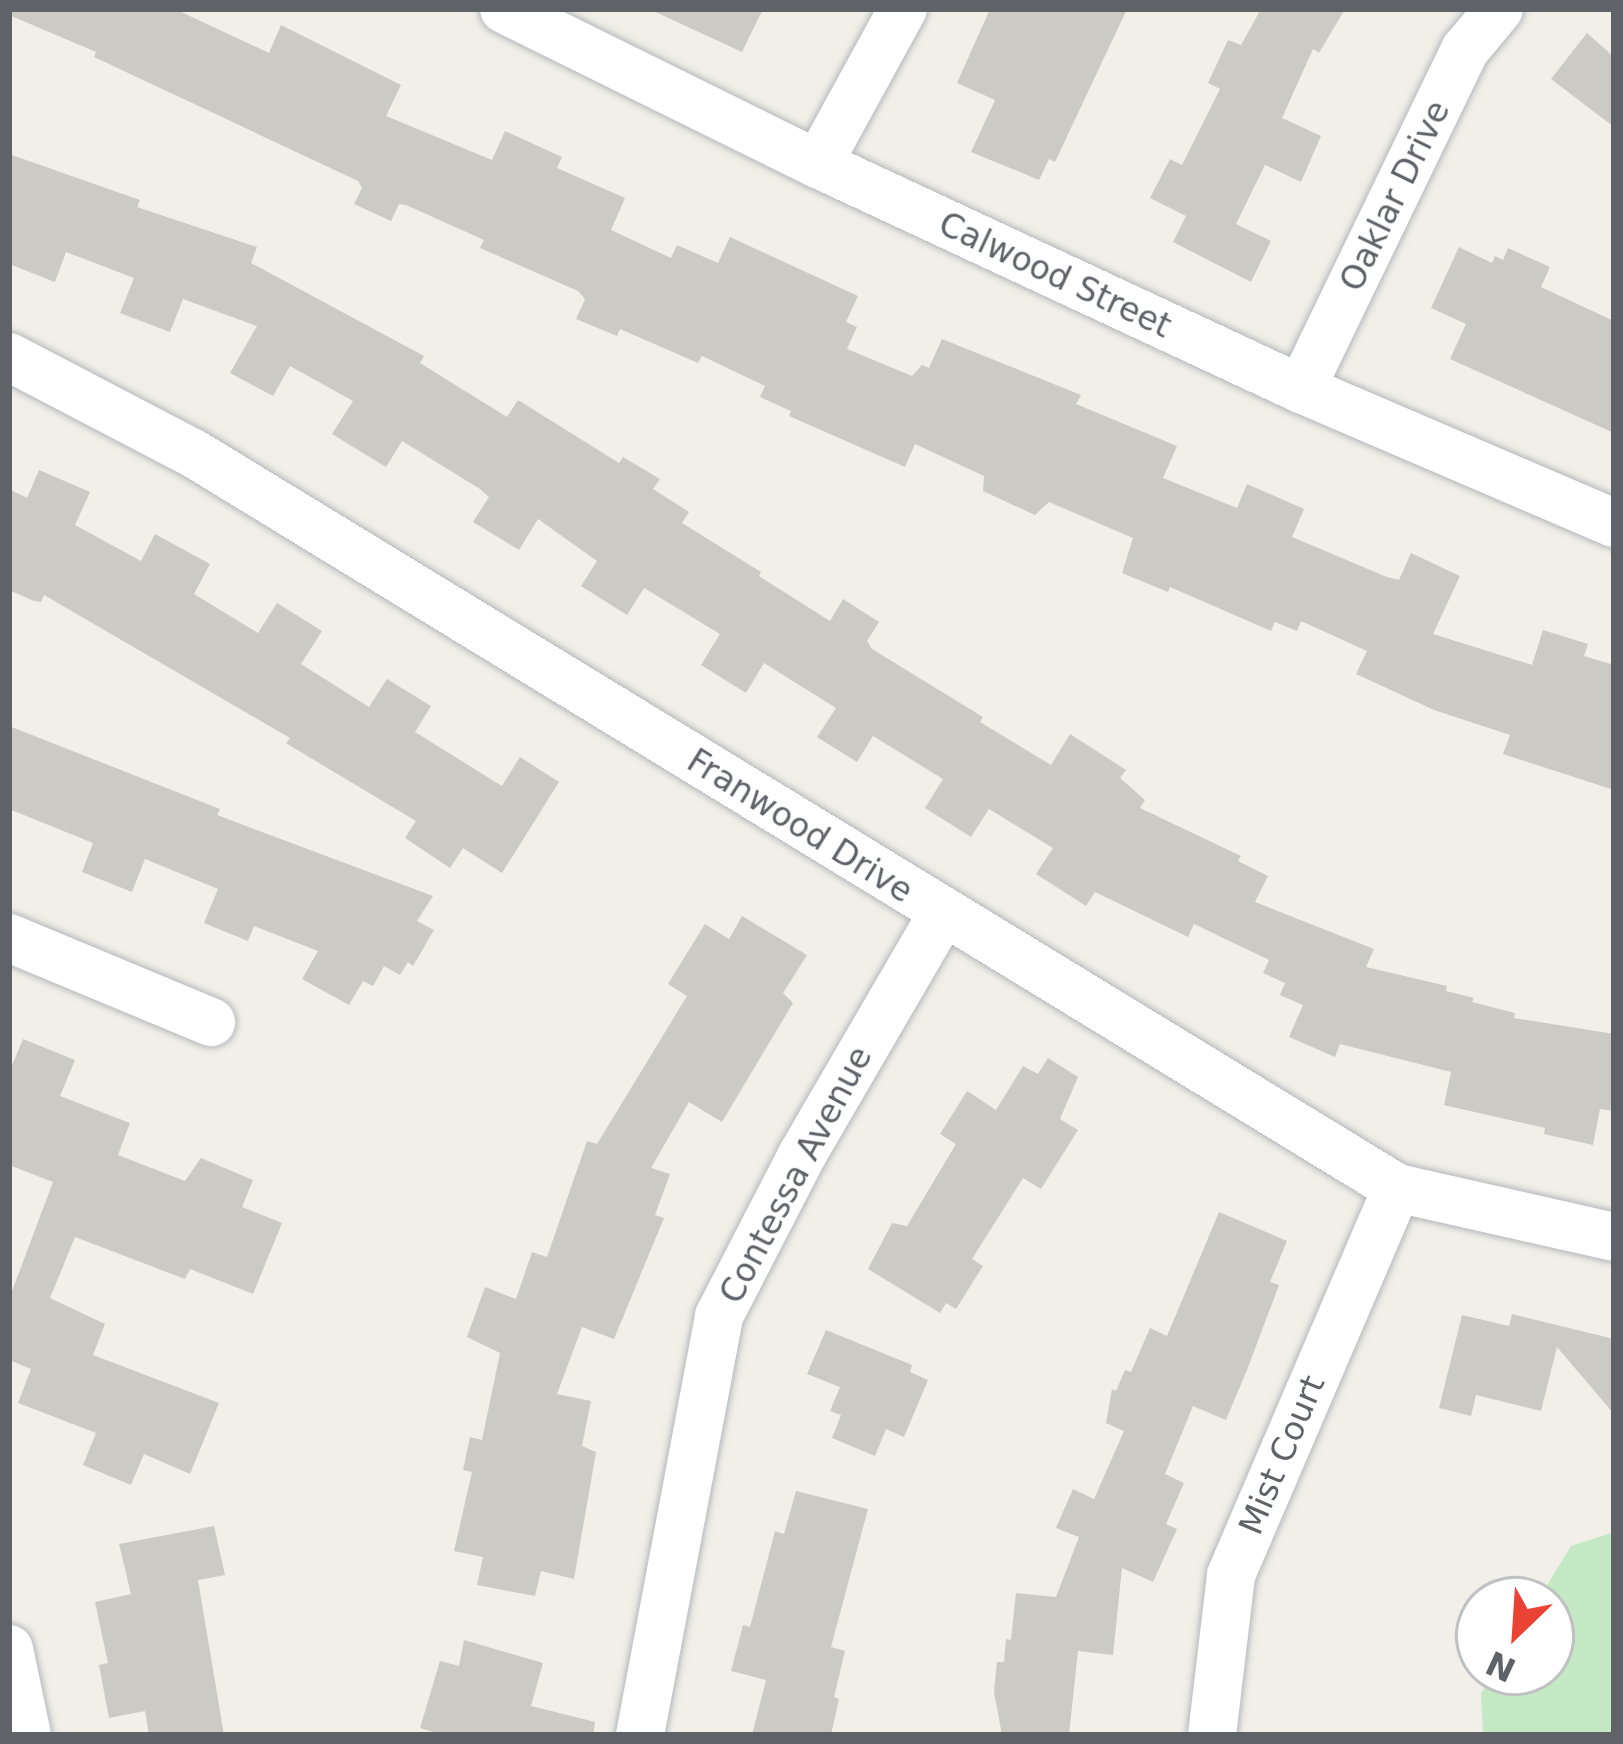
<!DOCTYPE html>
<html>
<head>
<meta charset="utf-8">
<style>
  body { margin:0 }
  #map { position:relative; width:1623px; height:1744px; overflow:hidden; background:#f1efe8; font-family:"DejaVu Sans",sans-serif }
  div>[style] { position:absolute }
  .green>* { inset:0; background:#c5e8c5 }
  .building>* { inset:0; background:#cccac5 }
  .roads { filter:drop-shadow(0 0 3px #b5b8bc) drop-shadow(0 0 3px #b5b8bc) }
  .street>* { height:48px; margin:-24px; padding:0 24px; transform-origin:24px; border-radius:24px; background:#fff }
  span { translate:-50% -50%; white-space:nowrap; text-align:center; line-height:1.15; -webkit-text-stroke:10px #fff; paint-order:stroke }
  .street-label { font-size:33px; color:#5f6368 }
  .frame { position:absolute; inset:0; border:12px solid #5f6368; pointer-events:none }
  .north { position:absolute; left:1455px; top:1576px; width:120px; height:120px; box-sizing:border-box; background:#fff; border:3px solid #bfc1c3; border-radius:50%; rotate:205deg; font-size:33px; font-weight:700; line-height:48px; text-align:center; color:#5f6368 }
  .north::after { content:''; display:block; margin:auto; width:42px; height:54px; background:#ea4335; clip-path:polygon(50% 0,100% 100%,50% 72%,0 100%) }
</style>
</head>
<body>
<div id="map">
  <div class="green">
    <div style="clip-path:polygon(1614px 1532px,1614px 1735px,1483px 1735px,1481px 1694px,1494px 1672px,1551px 1672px,1551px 1600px,1538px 1600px,1571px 1546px)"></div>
  </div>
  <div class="building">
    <div style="clip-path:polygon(9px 9px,175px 9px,269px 53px,281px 25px,401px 85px,386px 116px,492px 160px,505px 131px,562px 157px,557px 168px,625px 198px,611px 230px,671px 258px,677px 245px,718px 263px,730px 237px,858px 296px,846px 322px,857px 327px,847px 349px,912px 376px,922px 365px,929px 368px,942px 339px,1081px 395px,1076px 404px,1177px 446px,1163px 478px,1237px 508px,1247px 484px,1304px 509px,1292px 537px,1387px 577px,1399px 580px,1411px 553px,1460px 576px,1433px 634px,1532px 665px,1543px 630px,1588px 644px,1584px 656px,1614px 665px,1614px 790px,1503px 754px,1510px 735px,1434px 710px,1356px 674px,1367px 651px,1301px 621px,1297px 631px,1275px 622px,1271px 631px,1170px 587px,1168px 592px,1122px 573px,1133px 538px,1049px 502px,1035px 515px,983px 491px,984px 476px,915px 444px,905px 467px,789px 416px,791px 411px,760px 397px,765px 386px,702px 356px,698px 363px,620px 329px,617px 336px,576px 319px,585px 299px,578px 291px,480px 248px,484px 240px,406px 205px,399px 204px,391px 221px,354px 204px,362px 188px,358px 181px,94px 57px,96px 52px,9px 15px)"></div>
    <div style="clip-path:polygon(649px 9px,763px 9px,742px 52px)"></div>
    <div style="clip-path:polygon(990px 9px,1127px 9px,1055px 162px,1049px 159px,1039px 180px,971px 152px,995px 100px,957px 83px)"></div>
    <div style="clip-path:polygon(1261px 9px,1345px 9px,1319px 53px,1313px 49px,1282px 118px,1321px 136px,1301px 182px,1265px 165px,1236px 224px,1271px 241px,1251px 282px,1173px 242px,1186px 216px,1150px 198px,1170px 159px,1182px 165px,1220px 89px,1208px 83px,1228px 40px,1241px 45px)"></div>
    <div style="clip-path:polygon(1587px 33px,1614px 57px,1614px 127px,1551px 79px)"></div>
    <div style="clip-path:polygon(9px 154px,140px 200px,137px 207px,257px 247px,251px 263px,424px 356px,420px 363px,507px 417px,518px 400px,619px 463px,623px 457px,660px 479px,653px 489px,689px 512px,682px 523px,761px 572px,759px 576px,830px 621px,843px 599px,879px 622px,867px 641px,872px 649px,983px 717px,980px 722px,1051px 765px,1070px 734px,1126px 770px,1120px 778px,1145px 800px,1140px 808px,1241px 856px,1238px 861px,1268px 876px,1255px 902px,1374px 949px,1366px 967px,1447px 986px,1446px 991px,1474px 998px,1472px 1002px,1515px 1013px,1514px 1018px,1614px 1034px,1614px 1111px,1600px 1109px,1593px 1145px,1544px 1134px,1545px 1128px,1444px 1105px,1451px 1072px,1340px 1044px,1335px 1057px,1289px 1037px,1303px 1005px,1280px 995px,1285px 983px,1263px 973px,1269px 960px,1194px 924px,1188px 937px,1095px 892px,1086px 906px,1036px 874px,1053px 848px,989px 809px,971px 837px,925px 808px,943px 779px,873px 736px,857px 762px,817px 737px,836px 708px,764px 663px,746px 693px,701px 665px,720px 634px,644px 588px,627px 615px,581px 586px,597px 561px,538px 519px,519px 550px,473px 522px,489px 497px,480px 489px,402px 441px,386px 467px,332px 434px,353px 401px,290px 366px,273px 396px,230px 373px,257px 326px,183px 299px,170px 332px,120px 313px,134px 278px,66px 252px,55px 282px,9px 264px)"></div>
    <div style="clip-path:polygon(1459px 247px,1492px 263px,1495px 256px,1503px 260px,1508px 248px,1550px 267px,1541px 287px,1614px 321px,1614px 433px,1450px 359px,1466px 324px,1431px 308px)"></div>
    <div style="clip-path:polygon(39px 470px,90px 492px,75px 525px,141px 561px,155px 534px,210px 564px,194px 594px,258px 633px,277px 603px,322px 631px,301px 664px,369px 707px,387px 679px,431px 706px,415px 732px,502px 786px,520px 757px,559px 782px,502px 873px,463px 848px,450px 868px,405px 838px,416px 821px,294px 748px,286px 743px,290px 738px,44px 595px,41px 602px,34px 601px,9px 590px,9px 489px,27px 498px)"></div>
    <div style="clip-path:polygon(9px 726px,220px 809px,217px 815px,433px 896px,417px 921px,434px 930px,413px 966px,408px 962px,400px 975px,384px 966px,373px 986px,363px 981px,349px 1005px,302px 979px,318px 951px,254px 926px,248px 941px,204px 923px,218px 889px,145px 859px,132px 892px,82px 872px,93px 843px,9px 809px)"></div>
    <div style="clip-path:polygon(742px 916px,807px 955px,783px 993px,793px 1003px,722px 1122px,689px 1102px,651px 1168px,670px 1174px,655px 1215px,664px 1218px,614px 1339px,582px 1327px,557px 1394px,591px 1401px,582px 1446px,596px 1452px,574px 1579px,541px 1571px,535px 1596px,477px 1585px,483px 1557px,454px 1551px,472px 1472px,463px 1470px,470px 1437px,482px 1440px,500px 1353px,467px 1337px,485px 1287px,516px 1299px,532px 1252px,547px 1257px,587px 1141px,597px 1144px,687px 996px,668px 984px,705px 924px,729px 939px)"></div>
    <div style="clip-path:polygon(23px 1039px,75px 1060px,60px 1096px,130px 1123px,118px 1155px,185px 1181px,201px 1158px,253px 1180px,242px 1207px,282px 1223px,253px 1294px,190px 1269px,185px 1279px,75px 1237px,50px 1298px,105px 1324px,93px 1355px,219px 1403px,190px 1474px,144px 1454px,131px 1485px,83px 1465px,96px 1433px,18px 1403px,31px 1369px,9px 1360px,9px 1299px,53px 1182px,9px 1165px,9px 1073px)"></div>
    <div style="clip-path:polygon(1048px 1058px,1078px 1077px,1060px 1119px,1078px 1130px,1041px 1189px,1023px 1178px,972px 1259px,983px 1266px,956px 1309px,946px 1303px,940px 1313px,868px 1269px,892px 1223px,907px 1226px,956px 1144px,940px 1134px,967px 1091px,996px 1110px,1023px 1066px,1038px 1074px)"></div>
    <div style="clip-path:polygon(1219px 1212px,1287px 1241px,1270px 1282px,1279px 1285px,1247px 1370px,1226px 1420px,1193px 1406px,1165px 1474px,1184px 1483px,1166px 1524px,1177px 1529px,1153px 1582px,1122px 1568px,1113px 1655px,1078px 1651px,1069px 1735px,1002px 1735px,994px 1692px,997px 1662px,1004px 1662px,1006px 1639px,1011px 1640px,1016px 1593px,1056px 1597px,1079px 1537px,1056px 1528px,1073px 1489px,1094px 1499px,1124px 1431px,1106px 1423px,1112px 1389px,1116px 1391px,1125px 1370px,1131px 1372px,1150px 1328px,1167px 1336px)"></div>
    <div style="clip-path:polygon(1512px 1314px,1614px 1339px,1614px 1414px,1557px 1347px,1541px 1411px,1476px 1395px,1471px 1416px,1439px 1408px,1462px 1315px,1509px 1326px)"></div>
    <div style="clip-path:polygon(826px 1330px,912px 1365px,910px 1372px,928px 1380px,904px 1437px,886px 1429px,875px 1456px,832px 1438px,841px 1415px,830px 1411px,840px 1387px,807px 1374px)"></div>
    <div style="clip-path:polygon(796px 1491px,868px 1509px,831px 1647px,845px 1651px,834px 1697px,839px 1699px,831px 1735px,752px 1735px,766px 1680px,731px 1671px,743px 1625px,750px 1627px,775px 1531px,784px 1534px)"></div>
    <div style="clip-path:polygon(214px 1526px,225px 1575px,198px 1580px,224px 1735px,149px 1735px,145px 1711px,109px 1718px,99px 1665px,108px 1663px,95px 1602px,131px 1594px,119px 1544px)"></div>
    <div style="clip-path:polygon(464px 1640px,543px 1663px,531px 1706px,595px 1722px,593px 1735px,444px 1735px,420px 1728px,440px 1661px,459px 1666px)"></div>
  </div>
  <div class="roads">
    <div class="street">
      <div style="left:504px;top:9px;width:350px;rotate:26.3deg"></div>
      <div style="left:818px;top:164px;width:533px;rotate:24.98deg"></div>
      <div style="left:1301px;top:389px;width:340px;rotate:23.2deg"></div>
      <div style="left:818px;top:164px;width:177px;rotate:-61.3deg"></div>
      <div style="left:9px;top:357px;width:208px;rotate:27.6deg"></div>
      <div style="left:193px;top:453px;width:1411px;rotate:31.4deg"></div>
      <div style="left:1397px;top:1188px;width:222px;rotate:12.7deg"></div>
      <div style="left:1301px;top:389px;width:377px;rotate:-64.2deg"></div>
      <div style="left:1465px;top:50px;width:53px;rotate:-50.3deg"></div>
      <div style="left:9px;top:938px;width:219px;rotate:22.6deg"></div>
      <div style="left:9px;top:1649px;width:88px;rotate:78.2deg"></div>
      <div style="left:640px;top:1735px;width:426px;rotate:-79.3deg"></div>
      <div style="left:719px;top:1316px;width:181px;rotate:-62.7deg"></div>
      <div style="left:802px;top:1155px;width:279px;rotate:-59.8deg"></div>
      <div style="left:1212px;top:1735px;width:161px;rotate:-83.2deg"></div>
      <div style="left:1231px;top:1575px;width:421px;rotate:-66.8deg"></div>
    </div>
  </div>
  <div class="street-label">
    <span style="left:1395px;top:196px;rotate:-64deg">Oaklar Drive</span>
    <span style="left:1055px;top:275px;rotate:25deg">Calwood Street</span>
    <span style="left:800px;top:826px;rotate:32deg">Franwood Drive</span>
    <span style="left:796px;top:1175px;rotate:-62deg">Contessa Avenue</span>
    <span style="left:1282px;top:1455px;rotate:-67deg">Mist Court</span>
  </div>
  <div class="frame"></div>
  <div class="north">N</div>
</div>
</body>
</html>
